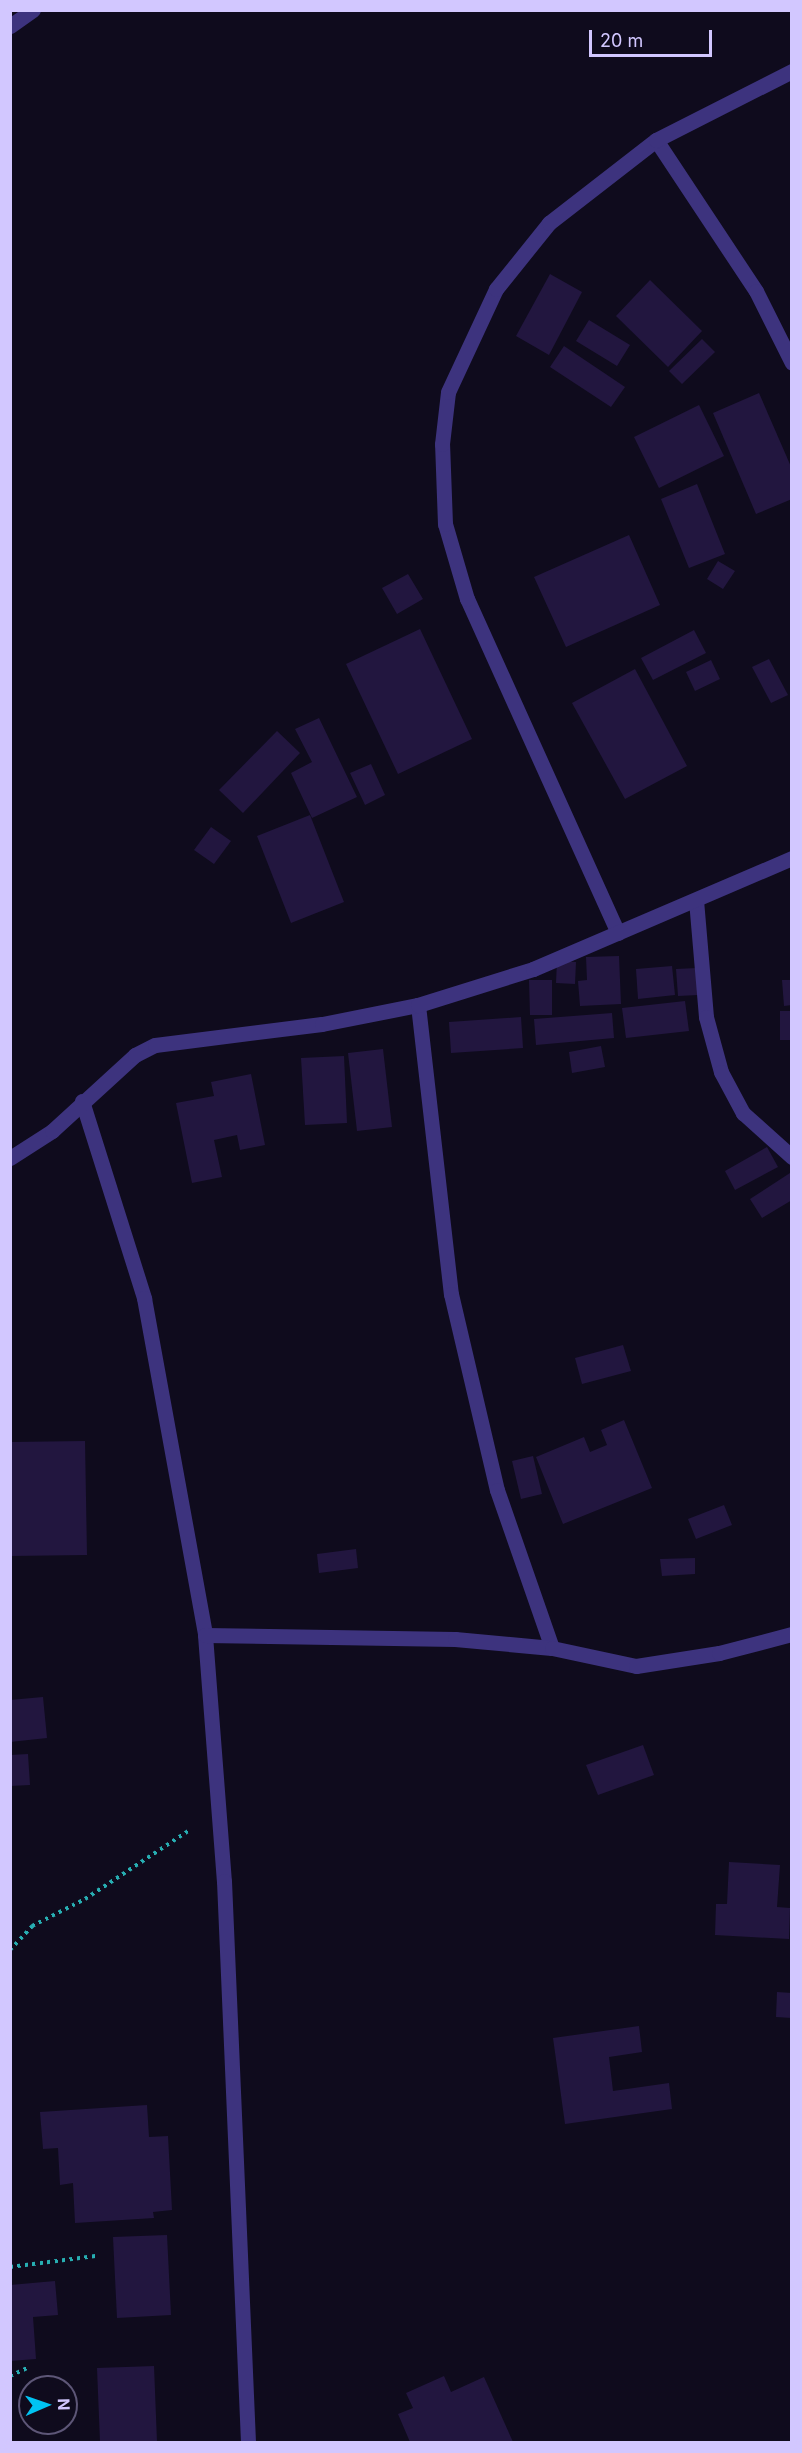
<!DOCTYPE html>
<html>
<head>
<meta charset="utf-8">
<style>
  body { margin:0 }
  #map { position:relative; width:802px; height:2453px; overflow:hidden; background:#0f0b1d; font-family:Inter,sans-serif }
  div>[style] { position:absolute }
  .building>* { inset:0; background:#22163f }
  .path>* { height:4px; margin-top:-2px; transform-origin:0; background:repeating-linear-gradient(90deg,#27aeb2 0 3px,transparent 0 7.5px) }
  .street>* { height:15px; margin:-7.5px; padding:0 7.5px; transform-origin:7.5px; border-radius:7.5px; background:#3d337e }
  span { translate:-50% -50%; white-space:nowrap; text-align:center; line-height:1.15; -webkit-text-stroke:5px #0f0b1d; paint-order:stroke }
  .frame { position:absolute; inset:0; border:12px solid #d2c7ff; pointer-events:none }
  .north { position:absolute; left:18px; top:2375px; width:60px; height:60px; box-sizing:border-box; background:#0f0b1d; border:2px solid #5d5677; border-radius:50%; rotate:88deg; font-size:16px; font-weight:700; line-height:24px; text-align:center; color:#d2c7ff }
  .north::after { content:''; display:block; margin:auto; width:21px; height:27px; background:#00c3f2; clip-path:polygon(50% 0,100% 100%,50% 72%,0 100%) }
  .scale { position:absolute; left:589px; top:30px; width:123px; height:27px; box-sizing:border-box; border:3px solid #d2c7ff; border-top:0; padding-left:8px; font-size:18px; line-height:21px; white-space:nowrap; color:#d2c7ff; -webkit-text-stroke:4px #0f0b1d; paint-order:stroke }
</style>
</head>
<body>
<div id="map">
  <div class="building">
    <div style="clip-path:polygon(550px 274px,582px 292px,549px 355px,516px 336px)"></div>
    <div style="clip-path:polygon(650px 280px,702px 331px,668px 367px,616px 316px)"></div>
    <div style="clip-path:polygon(589px 320px,630px 345px,617px 366px,576px 341px)"></div>
    <div style="clip-path:polygon(702px 339px,715px 352px,682px 384px,669px 371px)"></div>
    <div style="clip-path:polygon(564px 346px,625px 387px,611px 407px,550px 367px)"></div>
    <div style="clip-path:polygon(759px 393px,792px 469px,792px 499px,756px 514px,713px 413px)"></div>
    <div style="clip-path:polygon(699px 405px,724px 456px,659px 488px,634px 437px)"></div>
    <div style="clip-path:polygon(697px 484px,725px 554px,689px 568px,661px 499px)"></div>
    <div style="clip-path:polygon(629px 535px,660px 605px,566px 647px,534px 577px)"></div>
    <div style="clip-path:polygon(718px 561px,735px 571px,723px 589px,707px 579px)"></div>
    <div style="clip-path:polygon(408px 574px,423px 599px,397px 614px,382px 588px)"></div>
    <div style="clip-path:polygon(420px 629px,472px 739px,398px 774px,346px 664px)"></div>
    <div style="clip-path:polygon(694px 630px,706px 653px,653px 680px,641px 658px)"></div>
    <div style="clip-path:polygon(769px 659px,788px 695px,771px 703px,752px 667px)"></div>
    <div style="clip-path:polygon(711px 660px,720px 679px,695px 691px,686px 672px)"></div>
    <div style="clip-path:polygon(635px 669px,687px 766px,625px 799px,572px 703px)"></div>
    <div style="clip-path:polygon(319px 718px,357px 797px,312px 818px,291px 773px,312px 762px,295px 729px)"></div>
    <div style="clip-path:polygon(277px 731px,300px 753px,243px 813px,219px 790px)"></div>
    <div style="clip-path:polygon(371px 764px,385px 795px,365px 805px,350px 773px)"></div>
    <div style="clip-path:polygon(310px 815px,344px 902px,291px 923px,257px 836px)"></div>
    <div style="clip-path:polygon(211px 827px,231px 841px,214px 864px,194px 850px)"></div>
    <div style="clip-path:polygon(619px 956px,621px 1004px,580px 1006px,578px 981px,587px 980px,586px 957px)"></div>
    <div style="clip-path:polygon(557px 961px,576px 962px,575px 984px,556px 983px)"></div>
    <div style="clip-path:polygon(672px 966px,675px 995px,638px 999px,636px 969px)"></div>
    <div style="clip-path:polygon(697px 968px,698px 995px,678px 996px,676px 969px)"></div>
    <div style="clip-path:polygon(529px 980px,552px 980px,552px 1015px,530px 1015px)"></div>
    <div style="clip-path:polygon(782px 980px,792px 980px,792px 1005px,784px 1006px)"></div>
    <div style="clip-path:polygon(685px 1001px,689px 1031px,626px 1038px,622px 1008px)"></div>
    <div style="clip-path:polygon(780px 1011px,792px 1011px,792px 1040px,780px 1040px)"></div>
    <div style="clip-path:polygon(612px 1013px,614px 1038px,536px 1045px,534px 1019px)"></div>
    <div style="clip-path:polygon(521px 1017px,523px 1048px,451px 1053px,449px 1022px)"></div>
    <div style="clip-path:polygon(601px 1046px,605px 1067px,572px 1073px,569px 1052px)"></div>
    <div style="clip-path:polygon(383px 1049px,392px 1127px,357px 1131px,348px 1053px)"></div>
    <div style="clip-path:polygon(344px 1056px,347px 1123px,305px 1125px,301px 1058px)"></div>
    <div style="clip-path:polygon(251px 1074px,265px 1145px,240px 1150px,237px 1135px,214px 1140px,222px 1177px,192px 1183px,176px 1103px,214px 1096px,211px 1082px)"></div>
    <div style="clip-path:polygon(767px 1147px,778px 1167px,735px 1190px,725px 1171px)"></div>
    <div style="clip-path:polygon(790px 1173px,792px 1200px,762px 1218px,750px 1199px)"></div>
    <div style="clip-path:polygon(623px 1345px,631px 1371px,582px 1384px,575px 1358px)"></div>
    <div style="clip-path:polygon(624px 1420px,652px 1488px,563px 1524px,536px 1457px,584px 1437px,590px 1452px,607px 1445px,601px 1430px)"></div>
    <div style="clip-path:polygon(85px 1441px,87px 1555px,10px 1556px,12px 1442px)"></div>
    <div style="clip-path:polygon(533px 1456px,542px 1494px,521px 1499px,512px 1461px)"></div>
    <div style="clip-path:polygon(724px 1505px,732px 1525px,696px 1539px,688px 1519px)"></div>
    <div style="clip-path:polygon(356px 1549px,358px 1568px,319px 1573px,317px 1554px)"></div>
    <div style="clip-path:polygon(695px 1558px,695px 1574px,662px 1576px,660px 1559px)"></div>
    <div style="clip-path:polygon(43px 1697px,47px 1738px,10px 1742px,10px 1700px)"></div>
    <div style="clip-path:polygon(643px 1745px,654px 1775px,598px 1795px,586px 1765px)"></div>
    <div style="clip-path:polygon(28px 1754px,30px 1785px,10px 1786px,10px 1755px)"></div>
    <div style="clip-path:polygon(729px 1862px,780px 1865px,777px 1907px,790px 1908px,789px 1939px,715px 1935px,716px 1904px,727px 1904px)"></div>
    <div style="clip-path:polygon(777px 1992px,792px 1993px,792px 2018px,776px 2017px)"></div>
    <div style="clip-path:polygon(639px 2026px,642px 2052px,609px 2057px,613px 2091px,669px 2083px,672px 2109px,565px 2124px,553px 2038px)"></div>
    <div style="clip-path:polygon(147px 2105px,149px 2137px,168px 2136px,172px 2210px,153px 2212px,154px 2218px,75px 2223px,73px 2183px,60px 2185px,58px 2148px,43px 2149px,40px 2112px)"></div>
    <div style="clip-path:polygon(167px 2235px,171px 2315px,117px 2318px,113px 2237px)"></div>
    <div style="clip-path:polygon(55px 2281px,58px 2315px,33px 2317px,36px 2359px,10px 2361px,10px 2285px)"></div>
    <div style="clip-path:polygon(154px 2366px,157px 2442px,100px 2442px,97px 2368px)"></div>
    <div style="clip-path:polygon(444px 2376px,451px 2392px,484px 2377px,513px 2442px,410px 2442px,398px 2414px,413px 2408px,406px 2393px)"></div>
  </div>
  <div class="path">
    <div style="left:10px;top:1950px;width:33px;rotate:-47deg"></div>
    <div style="left:32px;top:1926px;width:59px;rotate:-27deg"></div>
    <div style="left:85px;top:1899px;width:127px;rotate:-33.4deg"></div>
    <div style="left:10px;top:2267px;width:86px;rotate:-7.4deg"></div>
    <div style="left:10px;top:2376px;width:21px;rotate:-25deg"></div>
  </div>
  <div class="street">
    <div style="left:10px;top:26px;width:28px;rotate:-35deg"></div>
    <div style="left:656px;top:140px;width:181px;rotate:56.5deg"></div>
    <div style="left:756px;top:291px;width:80px;rotate:63.4deg"></div>
    <div style="left:696px;top:900px;width:117px;rotate:85.1deg"></div>
    <div style="left:706px;top:1017px;width:57px;rotate:74.7deg"></div>
    <div style="left:721px;top:1072px;width:47px;rotate:61.8deg"></div>
    <div style="left:743px;top:1113px;width:66px;rotate:41.9deg"></div>
    <div style="left:618px;top:933px;width:367px;rotate:-114.3deg"></div>
    <div style="left:467px;top:599px;width:78px;rotate:-106.3deg"></div>
    <div style="left:445px;top:524px;width:80px;rotate:-92.1deg"></div>
    <div style="left:442px;top:444px;width:52px;rotate:-83.4deg"></div>
    <div style="left:448px;top:392px;width:114px;rotate:-65deg"></div>
    <div style="left:496px;top:289px;width:85px;rotate:-51.2deg"></div>
    <div style="left:549px;top:223px;width:135px;rotate:-37.8deg"></div>
    <div style="left:656px;top:140px;width:153px;rotate:-26.9deg"></div>
    <div style="left:418px;top:1005px;width:291px;rotate:83.5deg"></div>
    <div style="left:451px;top:1294px;width:201px;rotate:76.8deg"></div>
    <div style="left:497px;top:1490px;width:167px;rotate:70.8deg"></div>
    <div style="left:82px;top:1101px;width:207px;rotate:72.5deg"></div>
    <div style="left:144px;top:1298px;width:342px;rotate:79.7deg"></div>
    <div style="left:205px;top:1635px;width:247px;rotate:85.6deg"></div>
    <div style="left:224px;top:1881px;width:562px;rotate:87.55deg"></div>
    <div style="left:10px;top:1158px;width:50px;rotate:-32.7deg"></div>
    <div style="left:52px;top:1131px;width:113px;rotate:-42.5deg"></div>
    <div style="left:135px;top:1055px;width:22px;rotate:-27deg"></div>
    <div style="left:155px;top:1045px;width:168px;rotate:-7.2deg"></div>
    <div style="left:322px;top:1024px;width:98px;rotate:-11.2deg"></div>
    <div style="left:418px;top:1005px;width:121px;rotate:-17.4deg"></div>
    <div style="left:533px;top:969px;width:282px;rotate:-23.2deg"></div>
    <div style="left:205px;top:1635px;width:250px;rotate:0.9deg"></div>
    <div style="left:455px;top:1639px;width:97px;rotate:5.3deg"></div>
    <div style="left:552px;top:1648px;width:86px;rotate:12.1deg"></div>
    <div style="left:636px;top:1666px;width:84px;rotate:-8.9deg"></div>
    <div style="left:719px;top:1653px;width:75px;rotate:-14.6deg"></div>
  </div>
  <div class="frame"></div>
  <div class="north">N</div>
  <div class="scale">20 m</div>
</div>
</body>
</html>
